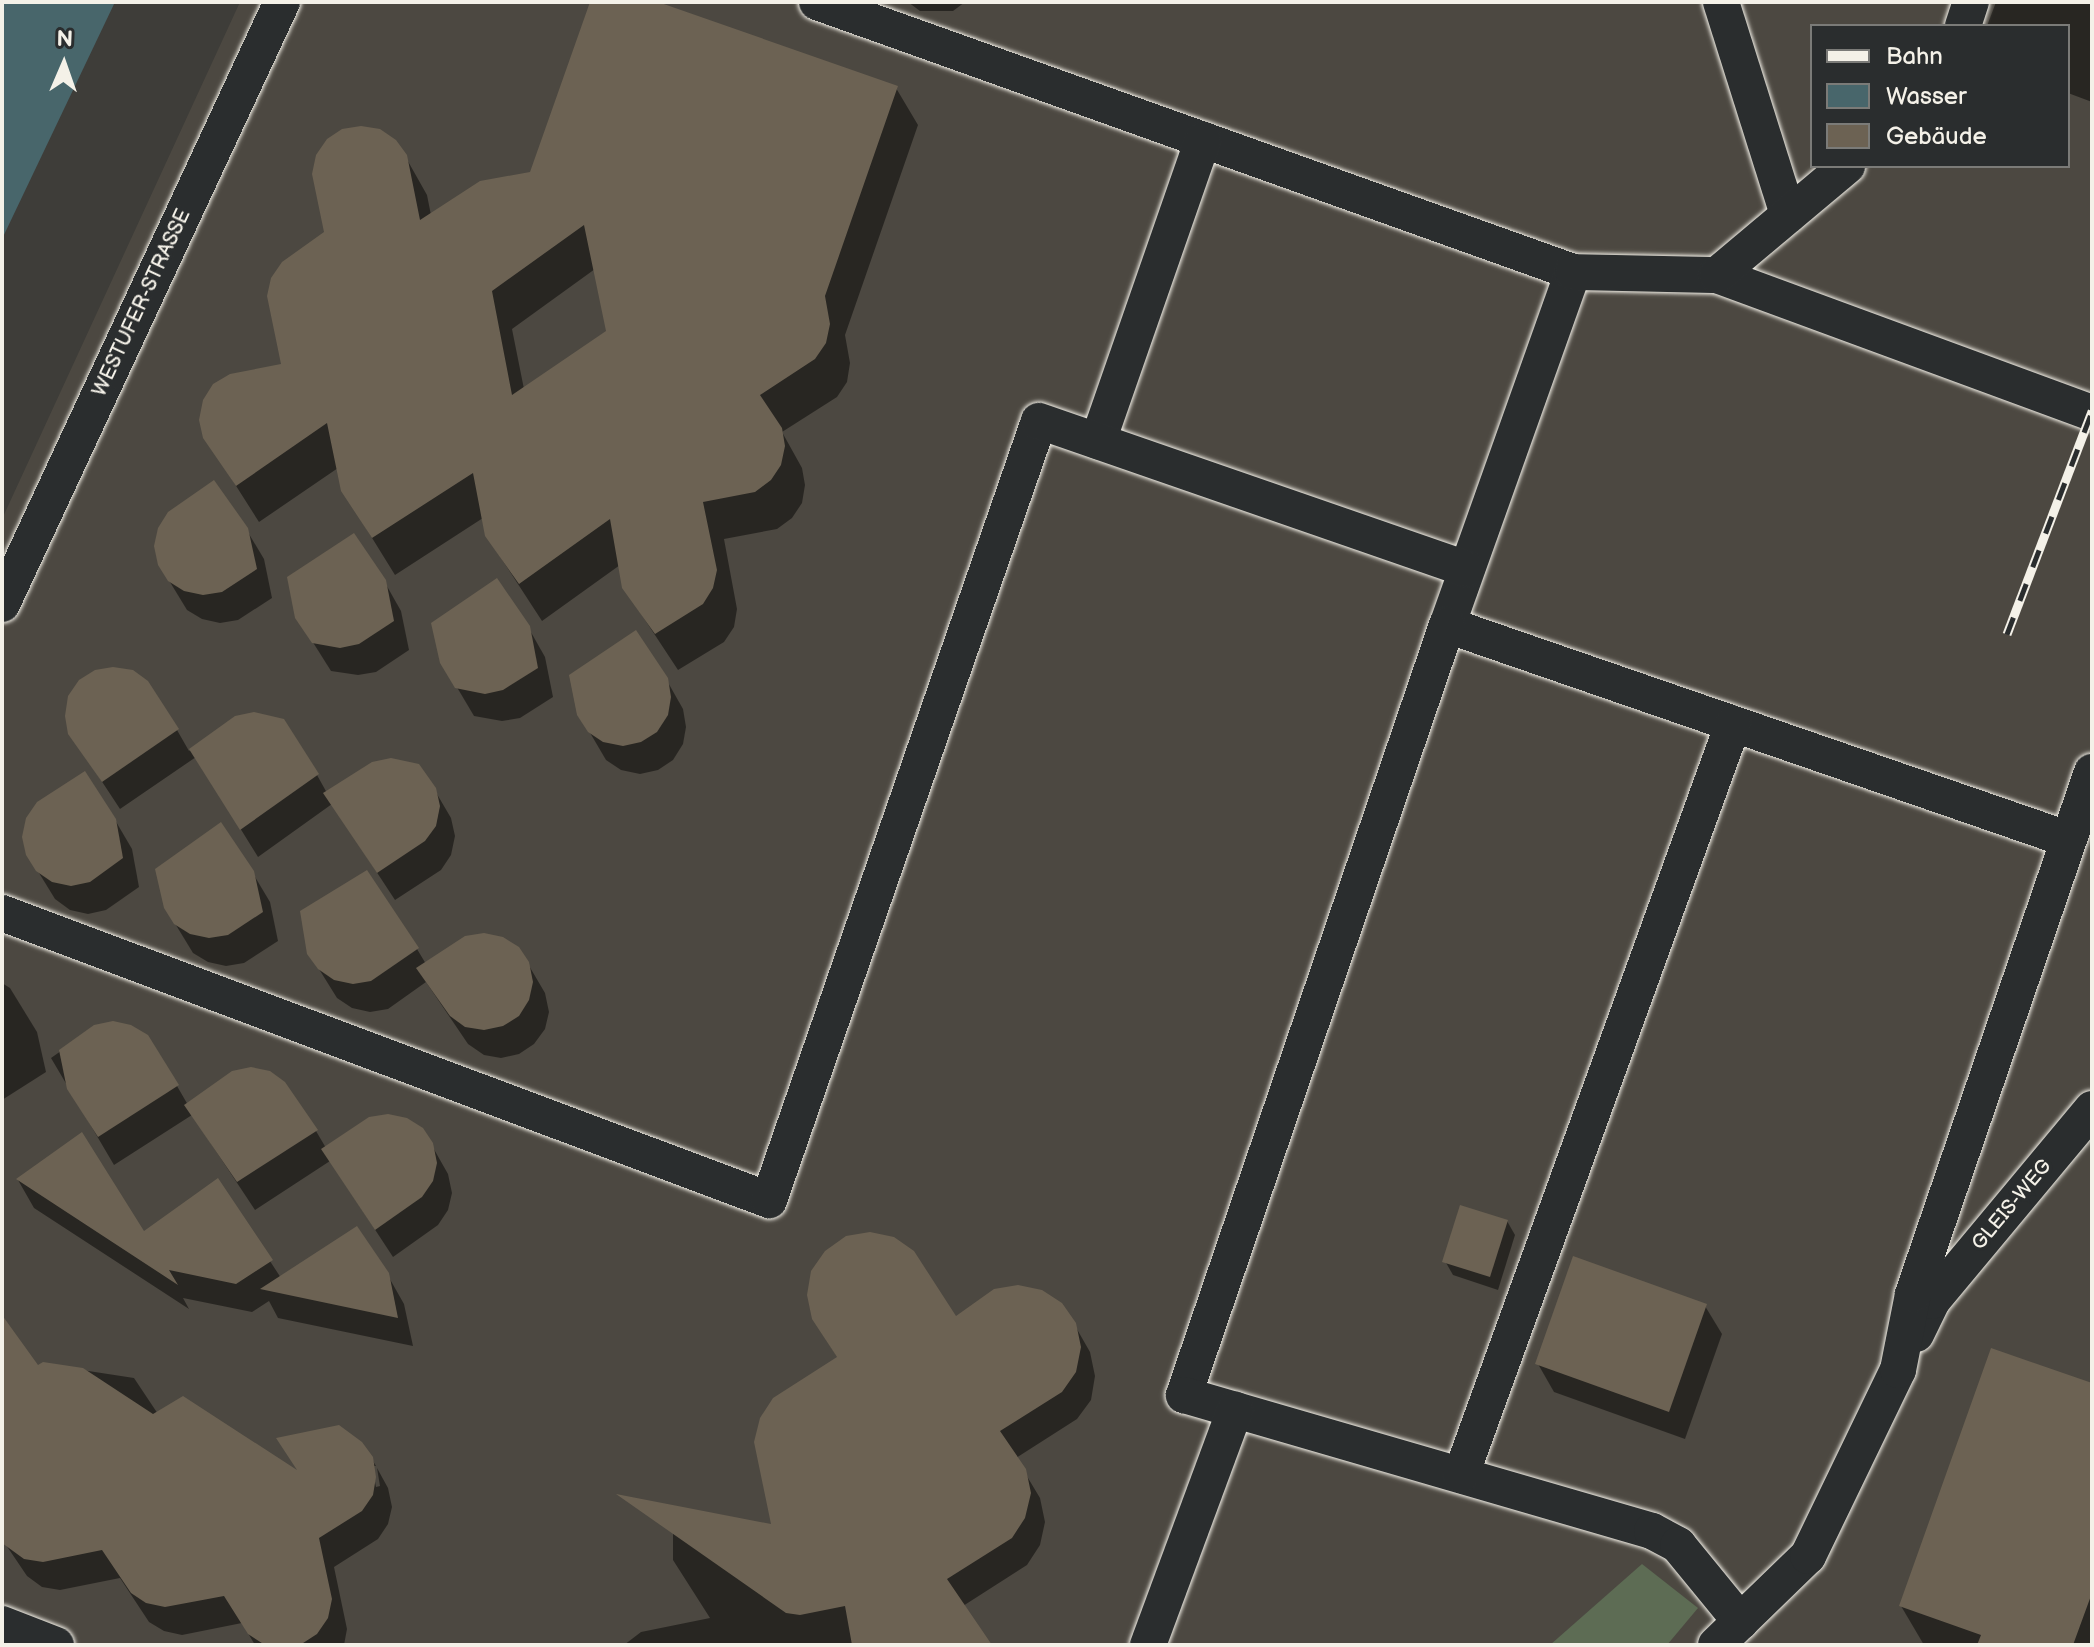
<!DOCTYPE html>
<html>
<head>
<meta charset="utf-8">
<style>
  body { margin:0 }
  #map { position:relative; width:2094px; height:1647px; overflow:hidden; background:#3e3d39; font-family:"Balsamiq Sans",sans-serif }
  div>[style] { position:absolute }
  .built>* { inset:0; background:#4c4841 }
  .green>* { inset:0; background:#5d6c54 }
  .water>* { inset:0; background:#48666b }
  .shadow>* { inset:0; background:#0007 }
  .building>* { inset:0; background:#6c6253 }
  .roads { filter:drop-shadow(0 0 2px #f4f1e8) drop-shadow(0 0 2px #f4f1e8) }
  .service>* { height:36px; margin:-18px; padding:0 18px; transform-origin:18px; border-radius:18px; background:#2a2d2e }
  .rail>* { height:9px; margin-top:-4.5px; transform-origin:0; background:repeating-linear-gradient(90deg,#2a2d2e 0 18px,#f4f1e8 0 36px); box-sizing:border-box; border-block:2px solid #f4f1e8 }
  span { translate:-50% -50%; white-space:nowrap; text-align:center; line-height:1.15; -webkit-text-stroke:7px #2a2d2e; paint-order:stroke }
  .street-label { font-size:20px; color:#f4f1e8 }
  .frame { position:absolute; inset:0; border:4px solid #f4f1e8; pointer-events:none }
  .legend { position:absolute; left:1810px; top:24px; width:260px; height:144px; box-sizing:border-box; background:#2a2d2e; border:2px solid #7b7b78; margin:0; padding:10px 14px; list-style:none; font-size:24px; color:#f4f1e8 }
  .legend li { display:flex; align-items:center; gap:16px; height:40px }
  .legend b { width:40px; border:2px solid #7b7b78 }
  .north { position:absolute; left:24px; top:24px; width:80px; height:80px; -webkit-text-stroke:6px #2a2d2e; paint-order:stroke; rotate:2deg; font-size:22px; font-weight:700; line-height:32px; text-align:center; color:#f4f1e8 }
  .north::after { content:''; display:block; margin:auto; width:28px; height:36px; background:#f4f1e8; clip-path:polygon(50% 0,100% 100%,50% 72%,0 100%) }
</style>
</head>
<body>
<div id="map">
  <div class="built">
    <div style="clip-path:polygon(evenodd,240px 2px,2092px 2px,2092px 1645px,2px 1645px,2px 519px,240px 2px,1812px 26px,2068px 26px,2068px 166px,1812px 166px,1812px 26px)"></div>
  </div>
  <div class="green">
    <div style="clip-path:polygon(1642px 1564px,1698px 1608px,1667px 1645px,1550px 1645px)"></div>
  </div>
  <div class="water">
    <div style="clip-path:polygon(2px 2px,115px 2px,2px 239px)"></div>
  </div>
  <div class="shadow">
    <div style="clip-path:polygon(evenodd,592px 2px,652px 2px,896px 88px,918px 125px,845px 335px,850px 363px,847px 382px,837px 397px,782px 432px,802px 468px,805px 485px,802px 503px,792px 518px,777px 529px,724px 539px,737px 609px,734px 627px,724px 642px,678px 670px,624px 588px,620px 565px,542px 621px,486px 535px,483px 518px,395px 575px,343px 491px,338px 468px,259px 522px,205px 437px,284px 365px,326px 233px,405px 156px,427px 195px,431px 215px,532px 173px,592px 2px,595px 269px,608px 332px,524px 389px,512px 329px,595px 269px)"></div>
    <div style="clip-path:polygon(908px 2px,965px 2px,953px 11px,920px 11px)"></div>
    <div style="clip-path:polygon(1996px 2px,2092px 2px,2092px 102px,2068px 93px,2068px 26px,1987px 26px)"></div>
    <div style="clip-path:polygon(246px 529px,264px 559px,272px 598px,238px 620px,220px 623px,202px 619px,187px 610px,159px 564px)"></div>
    <div style="clip-path:polygon(384px 581px,401px 611px,409px 650px,376px 672px,358px 675px,331px 671px,297px 617px)"></div>
    <div style="clip-path:polygon(528px 627px,545px 657px,553px 697px,520px 718px,502px 721px,474px 716px,442px 662px)"></div>
    <div style="clip-path:polygon(666px 679px,683px 709px,686px 727px,683px 744px,673px 760px,658px 770px,640px 774px,621px 770px,606px 760px,579px 714px)"></div>
    <div style="clip-path:polygon(236px 718px,317px 775px,327px 793px,434px 789px,451px 818px,455px 836px,451px 855px,441px 870px,395px 900px,332px 804px,258px 857px,196px 757px,120px 809px,70px 733px,177px 730px,189px 751px)"></div>
    <div style="clip-path:polygon(115px 820px,132px 849px,139px 887px,106px 910px,88px 914px,70px 910px,55px 899px,28px 855px)"></div>
    <div style="clip-path:polygon(252px 872px,270px 902px,278px 941px,244px 963px,226px 966px,208px 962px,193px 953px,165px 907px)"></div>
    <div style="clip-path:polygon(417px 949px,426px 964px,528px 964px,545px 993px,549px 1012px,545px 1029px,534px 1044px,519px 1054px,501px 1058px,484px 1055px,468px 1044px,426px 982px,388px 1009px,370px 1012px,352px 1008px,337px 998px,309px 953px)"></div>
    <div style="clip-path:polygon(2px 983px,10px 988px,37px 1032px,46px 1072px,2px 1100px)"></div>
    <div style="clip-path:polygon(95px 1027px,177px 1086px,188px 1105px,316px 1131px,326px 1148px,431px 1144px,448px 1174px,452px 1193px,448px 1210px,438px 1225px,393px 1257px,330px 1161px,255px 1210px,192px 1115px,114px 1165px,51px 1058px)"></div>
    <div style="clip-path:polygon(18px 1180px,144px 1234px,218px 1181px,281px 1278px,387px 1274px,404px 1304px,413px 1346px,278px 1318px,269px 1301px,252px 1312px,183px 1298px,189px 1309px,34px 1208px)"></div>
    <div style="clip-path:polygon(1507px 1221px,1515px 1235px,1498px 1290px,1453px 1275px,1445px 1261px)"></div>
    <div style="clip-path:polygon(1705px 1306px,1722px 1334px,1685px 1439px,1554px 1392px,1538px 1364px)"></div>
    <div style="clip-path:polygon(813px 1319px,955px 1319px,1074px 1324px,1090px 1352px,1095px 1376px,1091px 1400px,1077px 1419px,1016px 1458px,1040px 1498px,1045px 1522px,1040px 1545px,1027px 1565px,963px 1606px,987px 1645px,624px 1645px,641px 1632px,710px 1618px,673px 1560px,673px 1533px,774px 1526px,838px 1358px)"></div>
    <div style="clip-path:polygon(2px 1358px,37px 1368px,43px 1364px,134px 1378px,158px 1414px,296px 1471px,371px 1458px,376px 1466px,372px 1466px,376px 1487px,380px 1486px,377px 1468px,388px 1488px,392px 1507px,388px 1524px,378px 1539px,334px 1567px,347px 1629px,344px 1645px,255px 1645px,242px 1623px,182px 1635px,164px 1631px,149px 1622px,120px 1578px,60px 1590px,42px 1587px,27px 1576px,2px 1539px)"></div>
    <div style="clip-path:polygon(2092px 1384px,2092px 1645px,1924px 1645px,1901px 1606px)"></div>
  </div>
  <div class="building">
    <div style="clip-path:polygon(evenodd,590px 2px,658px 2px,898px 86px,825px 296px,830px 324px,826px 343px,815px 359px,760px 395px,782px 428px,785px 446px,781px 465px,771px 480px,755px 492px,703px 502px,717px 570px,713px 588px,703px 604px,655px 634px,622px 588px,610px 519px,519px 584px,485px 536px,473px 473px,372px 538px,341px 491px,327px 423px,236px 486px,203px 438px,199px 420px,203px 400px,213px 384px,230px 374px,281px 364px,267px 296px,271px 278px,282px 262px,324px 232px,312px 174px,316px 155px,327px 139px,342px 129px,361px 126px,380px 129px,396px 140px,407px 155px,420px 220px,480px 181px,530px 172px,590px 2px,584px 225px,606px 331px,512px 395px,492px 291px,584px 225px)"></div>
    <div style="clip-path:polygon(214px 480px,248px 528px,257px 569px,222px 592px,203px 595px,184px 591px,168px 581px,158px 565px,154px 546px,158px 528px,168px 512px)"></div>
    <div style="clip-path:polygon(354px 533px,386px 580px,394px 621px,359px 644px,340px 648px,312px 643px,295px 618px,287px 577px)"></div>
    <div style="clip-path:polygon(497px 578px,530px 626px,538px 668px,503px 690px,485px 694px,455px 688px,440px 663px,431px 623px)"></div>
    <div style="clip-path:polygon(636px 630px,668px 678px,671px 697px,668px 715px,657px 732px,641px 742px,623px 746px,603px 742px,588px 732px,577px 715px,569px 675px)"></div>
    <div style="clip-path:polygon(113px 667px,133px 670px,148px 681px,179px 729px,102px 782px,68px 734px,65px 716px,68px 696px,79px 680px,95px 670px)"></div>
    <div style="clip-path:polygon(254px 712px,284px 719px,319px 774px,240px 830px,189px 749px,235px 716px)"></div>
    <div style="clip-path:polygon(391px 758px,419px 764px,436px 788px,440px 806px,436px 826px,425px 841px,377px 873px,323px 793px,372px 762px)"></div>
    <div style="clip-path:polygon(85px 771px,116px 819px,123px 858px,90px 882px,71px 886px,52px 882px,36px 871px,26px 855px,22px 837px,26px 818px,37px 802px)"></div>
    <div style="clip-path:polygon(221px 822px,254px 871px,263px 912px,228px 935px,209px 938px,190px 934px,174px 924px,164px 908px,155px 869px)"></div>
    <div style="clip-path:polygon(367px 870px,419px 948px,371px 981px,353px 984px,334px 980px,318px 969px,307px 954px,300px 911px)"></div>
    <div style="clip-path:polygon(484px 933px,503px 937px,519px 947px,529px 962px,533px 982px,529px 1000px,519px 1016px,503px 1026px,484px 1030px,465px 1027px,450px 1016px,416px 968px,465px 936px)"></div>
    <div style="clip-path:polygon(113px 1021px,131px 1025px,148px 1035px,179px 1085px,98px 1137px,67px 1089px,59px 1050px,94px 1025px)"></div>
    <div style="clip-path:polygon(251px 1067px,270px 1071px,285px 1082px,318px 1130px,237px 1182px,184px 1105px,232px 1071px)"></div>
    <div style="clip-path:polygon(388px 1114px,407px 1118px,423px 1128px,433px 1143px,437px 1163px,433px 1181px,422px 1197px,375px 1230px,321px 1149px,369px 1117px)"></div>
    <div style="clip-path:polygon(82px 1132px,144px 1231px,218px 1178px,273px 1260px,236px 1284px,169px 1270px,178px 1285px,16px 1179px)"></div>
    <div style="clip-path:polygon(1460px 1205px,1508px 1220px,1490px 1277px,1442px 1262px)"></div>
    <div style="clip-path:polygon(357px 1226px,389px 1273px,398px 1318px,260px 1289px)"></div>
    <div style="clip-path:polygon(870px 1232px,894px 1237px,914px 1251px,956px 1316px,994px 1289px,1018px 1285px,1042px 1290px,1062px 1303px,1076px 1323px,1081px 1347px,1076px 1372px,1062px 1392px,1000px 1431px,1026px 1469px,1031px 1493px,1025px 1518px,1012px 1538px,947px 1579px,992px 1645px,852px 1645px,845px 1606px,800px 1615px,786px 1613px,616px 1494px,771px 1524px,754px 1442px,760px 1418px,773px 1398px,837px 1357px,812px 1319px,807px 1295px,811px 1271px,825px 1251px,846px 1236px)"></div>
    <div style="clip-path:polygon(1573px 1256px,1707px 1304px,1669px 1412px,1535px 1364px)"></div>
    <div style="clip-path:polygon(2px 1315px,38px 1365px,43px 1362px,83px 1368px,153px 1414px,183px 1396px,297px 1470px,276px 1438px,339px 1425px,362px 1442px,373px 1457px,376px 1477px,373px 1495px,362px 1511px,319px 1538px,332px 1599px,328px 1618px,317px 1634px,300px 1645px,265px 1645px,248px 1634px,224px 1596px,165px 1607px,146px 1603px,131px 1593px,102px 1550px,43px 1562px,24px 1559px,2px 1543px)"></div>
    <div style="clip-path:polygon(1991px 1348px,2092px 1383px,2092px 1593px,2073px 1645px,1977px 1645px,1981px 1635px,1899px 1606px)"></div>
  </div>
  <div class="roads">
    <div class="service">
      <div style="left:817px;top:2px;width:803px;rotate:19.65deg"></div>
      <div style="left:1573px;top:272px;width:375px;rotate:109.6deg"></div>
      <div style="left:1447px;top:625px;width:656px;rotate:19.04deg"></div>
      <div style="left:1721px;top:2px;width:223px;rotate:72.5deg"></div>
      <div style="left:1963px;top:26px;width:25px;rotate:-72deg"></div>
      <div style="left:1573px;top:272px;width:144px;rotate:1.2deg"></div>
      <div style="left:1717px;top:275px;width:400px;rotate:20.2deg"></div>
      <div style="left:1717px;top:275px;width:170px;rotate:-40deg"></div>
      <div style="left:1098px;top:441px;width:319px;rotate:-70.8deg"></div>
      <div style="left:2px;top:604px;width:664px;rotate:-65.06deg"></div>
      <div style="left:1447px;top:625px;width:814px;rotate:108.86deg"></div>
      <div style="left:1184px;top:1395px;width:487px;rotate:16.2deg"></div>
      <div style="left:1652px;top:1531px;width:30px;rotate:28deg"></div>
      <div style="left:1678px;top:1545px;width:99px;rotate:50.7deg"></div>
      <div style="left:2px;top:913px;width:819px;rotate:20.52deg"></div>
      <div style="left:769px;top:1200px;width:824px;rotate:-70.88deg"></div>
      <div style="left:1039px;top:421px;width:452px;rotate:19.1deg"></div>
      <div style="left:1916px;top:1334px;width:37px;rotate:-64deg"></div>
      <div style="left:1932px;top:1301px;width:250px;rotate:-50.2deg"></div>
      <div style="left:1461px;top:1475px;width:799px;rotate:-70.09deg"></div>
      <div style="left:2px;top:1624px;width:58px;rotate:21.3deg"></div>
      <div style="left:1148px;top:1645px;width:251px;rotate:-69.7deg"></div>
      <div style="left:1716px;top:1645px;width:128px;rotate:-44.1deg"></div>
      <div style="left:1808px;top:1556px;width:207px;rotate:-64.2deg"></div>
      <div style="left:1898px;top:1370px;width:77px;rotate:-78.8deg"></div>
      <div style="left:1913px;top:1294px;width:552px;rotate:-71.07deg"></div>
    </div>
  </div>
  <div class="rail">
    <div style="left:2007px;top:634px;width:239px;rotate:-69.1deg"></div>
  </div>
  <div class="street-label">
    <span style="left:142px;top:303px;rotate:-65deg">WESTUFER-STRASSE</span>
    <span style="left:2012px;top:1205px;rotate:-50deg">GLEIS-WEG</span>
  </div>
  <div class="frame"></div>
  <ul class="legend">
  <li><b style="height:10px;background:#f4f1e8"></b>Bahn</li>
  <li><b style="height:22px;background:#48666b"></b>Wasser</li>
  <li><b style="height:22px;background:#6c6253"></b>Gebäude</li>
  </ul>
  <div class="north">N</div>
</div>
</body>
</html>
